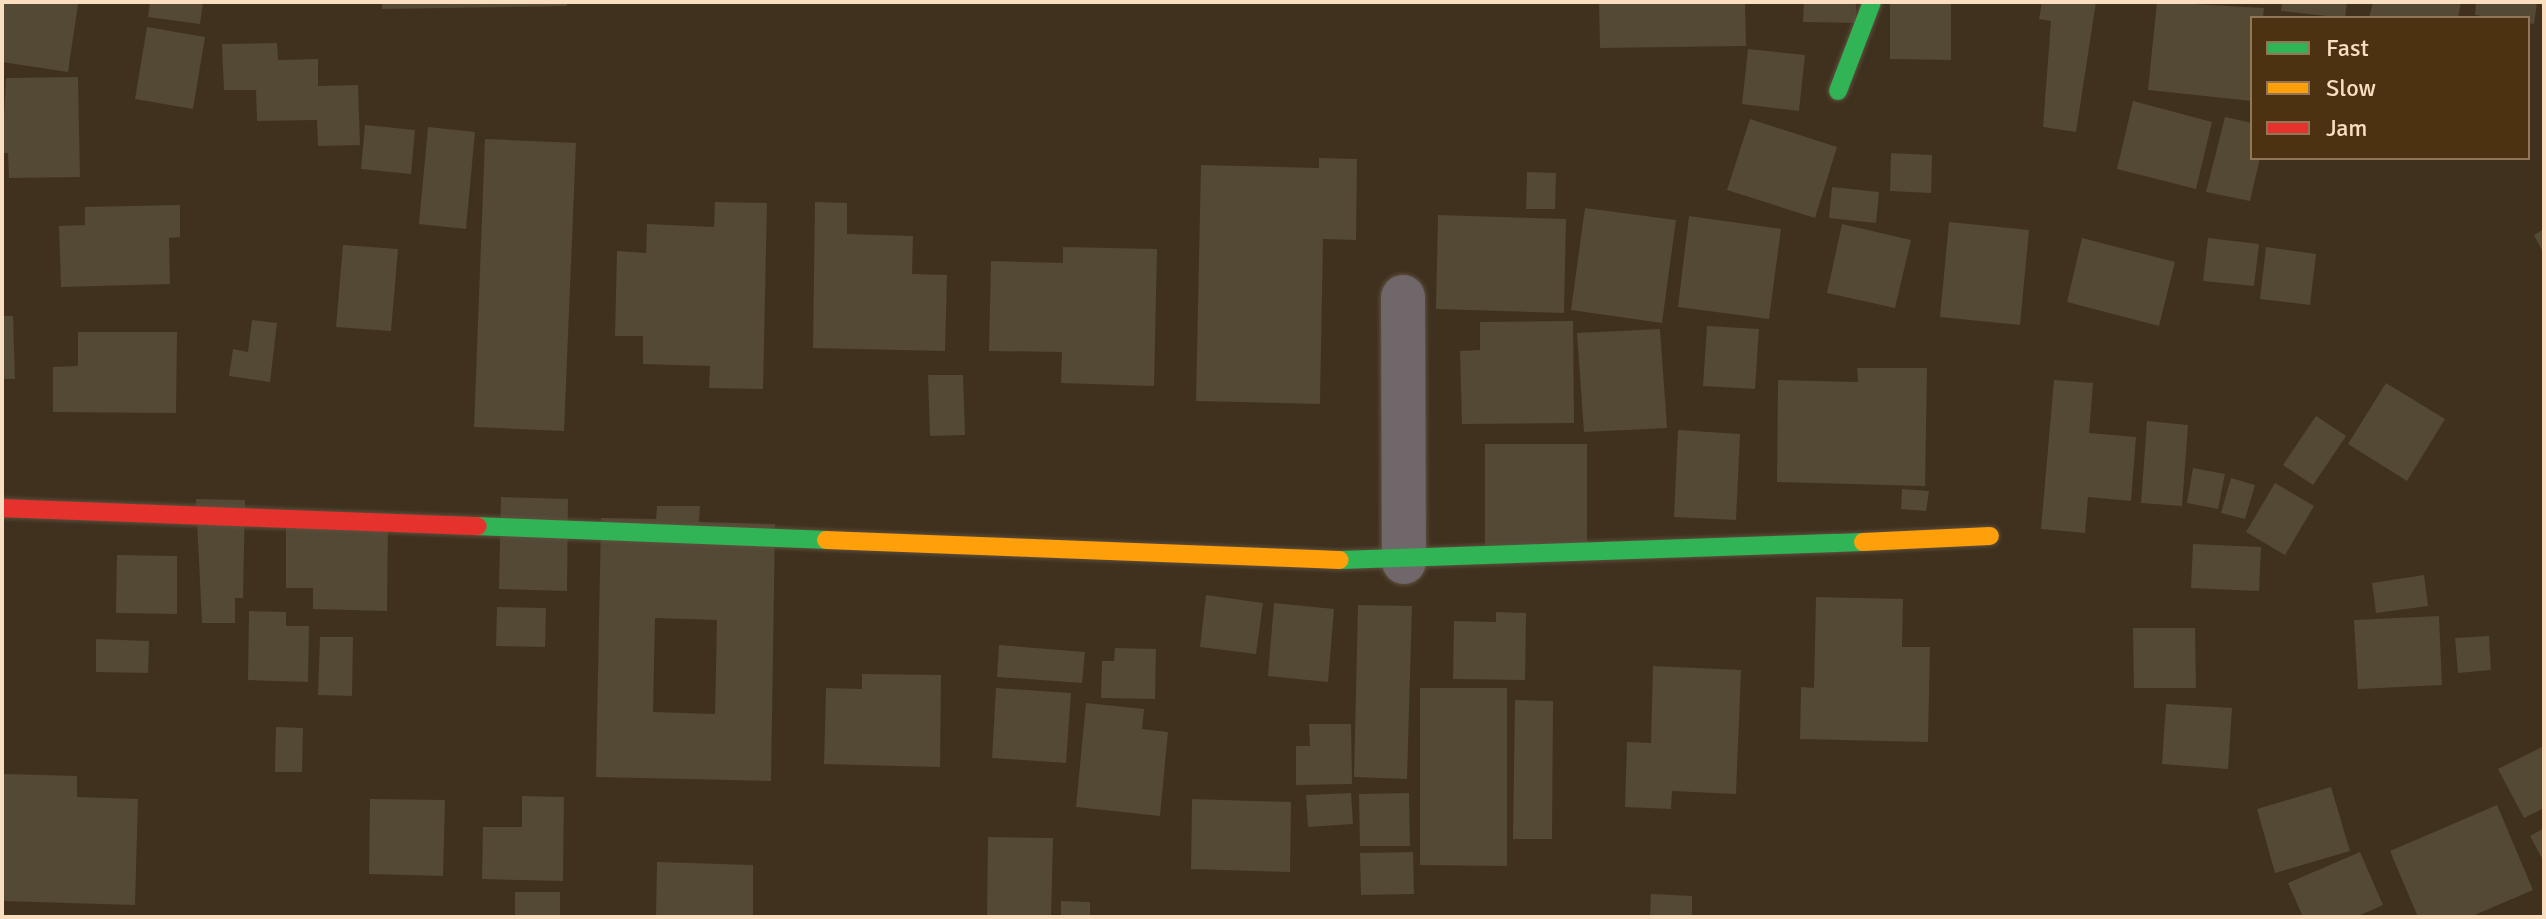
<!DOCTYPE html>
<html>
<head>
<meta charset="utf-8">
<style>
  body { margin:0 }
  #map { position:relative; width:2546px; height:919px; overflow:hidden; background:#3f311e; font-family:Signika,sans-serif }
  div>[style] { position:absolute }
  .building>* { inset:0; background:#534935 }
  .roads { filter:drop-shadow(0 0 2px #5e4f3e) drop-shadow(0 0 2px #5e4f3e) }
  .street>* { height:44px; margin:-22px; padding:0 22px; transform-origin:22px; border-radius:22px; background:#6f6769 }
  .fast>* { height:18px; margin:-9px; padding:0 9px; transform-origin:9px; border-radius:9px; background:#30b455 }
  .slow>* { height:18px; margin:-9px; padding:0 9px; transform-origin:9px; border-radius:9px; background:#ff9f0a }
  .jam>* { height:18px; margin:-9px; padding:0 9px; transform-origin:9px; border-radius:9px; background:#e5322d }
  span { translate:-50% -50%; white-space:nowrap; text-align:center; line-height:1.15; -webkit-text-stroke:8px #4c3211; paint-order:stroke }
  .frame { position:absolute; inset:0; border:4px solid #f9dec0; pointer-events:none }
  .legend { position:absolute; left:2250px; top:16px; width:280px; height:144px; box-sizing:border-box; background:#4c3211; border:2px solid #917757; margin:0; padding:10px 14px; list-style:none; font-size:24px; color:#f9dec0 }
  .legend li { display:flex; align-items:center; gap:16px; height:40px }
  .legend b { width:40px; border:2px solid #917757 }
</style>
</head>
<body>
<div id="map">
  <div class="building">
    <div style="clip-path:polygon(2px 2px,78px 4px,68px 72px,2px 62px)"></div>
    <div style="clip-path:polygon(150px 2px,203px 2px,200px 24px,148px 17px)"></div>
    <div style="clip-path:polygon(382px 2px,567px 2px,567px 6px,382px 9px)"></div>
    <div style="clip-path:polygon(1599px 2px,1745px 2px,1746px 46px,1600px 48px)"></div>
    <div style="clip-path:polygon(1804px 2px,1856px 2px,1856px 23px,1803px 22px)"></div>
    <div style="clip-path:polygon(1890px 2px,1951px 2px,1951px 60px,1890px 59px)"></div>
    <div style="clip-path:polygon(2042px 2px,2096px 2px,2076px 132px,2043px 127px,2051px 21px,2039px 19px)"></div>
    <div style="clip-path:polygon(2157px 2px,2264px 8px,2263px 18px,2252px 18px,2252px 101px,2148px 90px)"></div>
    <div style="clip-path:polygon(2282px 2px,2347px 2px,2345px 18px,2281px 11px)"></div>
    <div style="clip-path:polygon(2373px 2px,2461px 2px,2458px 18px,2369px 18px)"></div>
    <div style="clip-path:polygon(2476px 2px,2537px 2px,2534px 24px,2475px 15px)"></div>
    <div style="clip-path:polygon(147px 27px,205px 37px,193px 109px,135px 99px)"></div>
    <div style="clip-path:polygon(277px 43px,278px 60px,318px 59px,318px 86px,358px 85px,360px 145px,318px 146px,317px 120px,257px 121px,256px 90px,224px 90px,222px 44px)"></div>
    <div style="clip-path:polygon(1748px 49px,1805px 55px,1799px 111px,1742px 104px)"></div>
    <div style="clip-path:polygon(78px 77px,80px 177px,9px 178px,8px 153px,2px 153px,6px 78px)"></div>
    <div style="clip-path:polygon(2133px 101px,2212px 122px,2196px 189px,2117px 169px)"></div>
    <div style="clip-path:polygon(2225px 117px,2252px 123px,2252px 158px,2260px 158px,2250px 201px,2206px 192px)"></div>
    <div style="clip-path:polygon(1750px 119px,1837px 147px,1815px 218px,1727px 190px)"></div>
    <div style="clip-path:polygon(365px 125px,415px 130px,411px 174px,361px 169px)"></div>
    <div style="clip-path:polygon(428px 127px,475px 132px,466px 229px,419px 224px)"></div>
    <div style="clip-path:polygon(485px 139px,576px 143px,564px 431px,474px 427px)"></div>
    <div style="clip-path:polygon(1891px 153px,1932px 155px,1931px 193px,1890px 191px)"></div>
    <div style="clip-path:polygon(1319px 158px,1357px 159px,1356px 240px,1323px 239px,1320px 404px,1196px 401px,1201px 165px,1319px 168px)"></div>
    <div style="clip-path:polygon(1527px 172px,1556px 173px,1555px 209px,1526px 209px)"></div>
    <div style="clip-path:polygon(1832px 187px,1879px 192px,1876px 223px,1829px 218px)"></div>
    <div style="clip-path:polygon(715px 202px,767px 203px,763px 389px,709px 388px,710px 366px,643px 364px,643px 336px,615px 336px,617px 251px,646px 253px,647px 224px,714px 227px)"></div>
    <div style="clip-path:polygon(815px 202px,847px 203px,847px 234px,913px 236px,912px 274px,947px 275px,945px 351px,813px 348px)"></div>
    <div style="clip-path:polygon(180px 205px,180px 237px,169px 238px,170px 284px,61px 287px,59px 226px,85px 225px,85px 207px)"></div>
    <div style="clip-path:polygon(1585px 208px,1676px 220px,1662px 323px,1571px 310px)"></div>
    <div style="clip-path:polygon(1438px 215px,1566px 219px,1564px 313px,1436px 309px)"></div>
    <div style="clip-path:polygon(1689px 216px,1781px 229px,1769px 319px,1678px 307px)"></div>
    <div style="clip-path:polygon(1949px 222px,2029px 230px,2020px 325px,1940px 317px)"></div>
    <div style="clip-path:polygon(1842px 224px,1911px 240px,1895px 308px,1827px 293px)"></div>
    <div style="clip-path:polygon(2544px 229px,2544px 254px,2534px 235px)"></div>
    <div style="clip-path:polygon(2082px 238px,2175px 262px,2159px 326px,2067px 302px)"></div>
    <div style="clip-path:polygon(2208px 238px,2259px 244px,2254px 286px,2203px 281px)"></div>
    <div style="clip-path:polygon(343px 245px,398px 249px,391px 331px,336px 327px)"></div>
    <div style="clip-path:polygon(1063px 247px,1157px 249px,1154px 386px,1061px 383px,1062px 352px,989px 351px,991px 261px,1063px 263px)"></div>
    <div style="clip-path:polygon(2266px 247px,2316px 254px,2310px 305px,2260px 299px)"></div>
    <div style="clip-path:polygon(2px 316px,13px 316px,15px 379px,2px 379px)"></div>
    <div style="clip-path:polygon(252px 320px,277px 323px,270px 382px,229px 376px,233px 349px,248px 352px)"></div>
    <div style="clip-path:polygon(1573px 321px,1574px 423px,1462px 424px,1460px 351px,1480px 350px,1480px 322px)"></div>
    <div style="clip-path:polygon(1707px 326px,1759px 329px,1755px 389px,1703px 386px)"></div>
    <div style="clip-path:polygon(1660px 329px,1667px 428px,1584px 432px,1577px 333px)"></div>
    <div style="clip-path:polygon(78px 332px,177px 332px,176px 413px,53px 412px,53px 367px,78px 366px)"></div>
    <div style="clip-path:polygon(1857px 368px,1927px 368px,1925px 486px,1777px 482px,1778px 380px,1858px 382px)"></div>
    <div style="clip-path:polygon(928px 375px,963px 375px,965px 435px,930px 436px)"></div>
    <div style="clip-path:polygon(2054px 380px,2093px 383px,2089px 433px,2136px 437px,2131px 501px,2088px 497px,2085px 533px,2041px 529px)"></div>
    <div style="clip-path:polygon(2386px 383px,2445px 419px,2407px 481px,2348px 444px)"></div>
    <div style="clip-path:polygon(2316px 416px,2346px 436px,2313px 485px,2283px 465px)"></div>
    <div style="clip-path:polygon(2147px 421px,2188px 425px,2182px 506px,2141px 503px)"></div>
    <div style="clip-path:polygon(1678px 430px,1740px 434px,1736px 520px,1674px 517px)"></div>
    <div style="clip-path:polygon(1485px 444px,1587px 444px,1587px 546px,1485px 545px)"></div>
    <div style="clip-path:polygon(2193px 468px,2225px 474px,2218px 509px,2187px 503px)"></div>
    <div style="clip-path:polygon(2231px 478px,2255px 485px,2245px 519px,2221px 513px)"></div>
    <div style="clip-path:polygon(2275px 483px,2314px 506px,2285px 555px,2246px 532px)"></div>
    <div style="clip-path:polygon(1902px 489px,1929px 491px,1926px 511px,1901px 509px)"></div>
    <div style="clip-path:polygon(501px 497px,568px 499px,567px 591px,499px 589px)"></div>
    <div style="clip-path:polygon(196px 499px,245px 500px,243px 598px,235px 598px,235px 623px,202px 623px)"></div>
    <div style="clip-path:polygon(evenodd,657px 506px,700px 506px,699px 522px,775px 524px,771px 781px,596px 777px,601px 518px,656px 519px,657px 506px,655px 618px,717px 620px,715px 714px,653px 712px,655px 618px)"></div>
    <div style="clip-path:polygon(286px 519px,388px 521px,387px 611px,313px 609px,313px 588px,286px 588px)"></div>
    <div style="clip-path:polygon(2193px 544px,2261px 547px,2259px 591px,2191px 588px)"></div>
    <div style="clip-path:polygon(117px 555px,177px 556px,177px 614px,116px 613px)"></div>
    <div style="clip-path:polygon(2424px 575px,2428px 606px,2376px 613px,2372px 583px)"></div>
    <div style="clip-path:polygon(1206px 595px,1263px 603px,1256px 654px,1200px 647px)"></div>
    <div style="clip-path:polygon(1816px 597px,1903px 599px,1902px 647px,1930px 647px,1928px 742px,1800px 739px,1801px 687px,1814px 688px)"></div>
    <div style="clip-path:polygon(1274px 603px,1334px 609px,1328px 682px,1268px 676px)"></div>
    <div style="clip-path:polygon(1358px 605px,1412px 606px,1407px 779px,1354px 777px)"></div>
    <div style="clip-path:polygon(497px 607px,546px 608px,545px 647px,496px 646px)"></div>
    <div style="clip-path:polygon(249px 611px,286px 612px,286px 626px,309px 626px,308px 682px,248px 680px)"></div>
    <div style="clip-path:polygon(1496px 612px,1526px 613px,1525px 680px,1453px 679px,1454px 621px,1496px 622px)"></div>
    <div style="clip-path:polygon(2439px 616px,2442px 685px,2358px 689px,2354px 620px)"></div>
    <div style="clip-path:polygon(2133px 628px,2195px 628px,2196px 688px,2134px 688px)"></div>
    <div style="clip-path:polygon(2489px 636px,2491px 670px,2458px 673px,2455px 638px)"></div>
    <div style="clip-path:polygon(320px 637px,353px 637px,352px 696px,318px 695px)"></div>
    <div style="clip-path:polygon(96px 639px,149px 641px,148px 673px,96px 672px)"></div>
    <div style="clip-path:polygon(999px 645px,1085px 652px,1082px 683px,997px 677px)"></div>
    <div style="clip-path:polygon(1115px 648px,1156px 649px,1155px 699px,1101px 698px,1102px 661px,1114px 661px)"></div>
    <div style="clip-path:polygon(1653px 666px,1741px 670px,1736px 794px,1672px 791px,1671px 809px,1625px 807px,1627px 742px,1651px 743px)"></div>
    <div style="clip-path:polygon(862px 674px,941px 675px,940px 767px,824px 764px,826px 688px,862px 689px)"></div>
    <div style="clip-path:polygon(996px 688px,1071px 693px,1066px 763px,992px 758px)"></div>
    <div style="clip-path:polygon(1420px 688px,1507px 688px,1507px 866px,1420px 865px)"></div>
    <div style="clip-path:polygon(1515px 700px,1553px 701px,1552px 839px,1513px 839px)"></div>
    <div style="clip-path:polygon(1086px 703px,1144px 709px,1142px 729px,1168px 732px,1160px 816px,1076px 807px)"></div>
    <div style="clip-path:polygon(2166px 704px,2232px 708px,2228px 769px,2162px 764px)"></div>
    <div style="clip-path:polygon(1309px 724px,1351px 724px,1352px 784px,1296px 785px,1296px 746px,1310px 746px)"></div>
    <div style="clip-path:polygon(276px 727px,303px 728px,302px 772px,275px 772px)"></div>
    <div style="clip-path:polygon(2544px 746px,2544px 808px,2524px 818px,2498px 769px)"></div>
    <div style="clip-path:polygon(4px 774px,77px 776px,77px 797px,138px 799px,135px 905px,2px 901px)"></div>
    <div style="clip-path:polygon(2331px 787px,2350px 851px,2275px 873px,2257px 809px)"></div>
    <div style="clip-path:polygon(1351px 793px,1353px 824px,1308px 827px,1306px 795px)"></div>
    <div style="clip-path:polygon(1409px 793px,1410px 846px,1360px 846px,1359px 794px)"></div>
    <div style="clip-path:polygon(522px 796px,564px 797px,563px 881px,482px 879px,483px 827px,522px 827px)"></div>
    <div style="clip-path:polygon(370px 799px,445px 800px,443px 876px,369px 874px)"></div>
    <div style="clip-path:polygon(1192px 799px,1291px 802px,1290px 872px,1191px 869px)"></div>
    <div style="clip-path:polygon(2497px 805px,2533px 890px,2470px 917px,2418px 917px,2390px 851px)"></div>
    <div style="clip-path:polygon(2544px 828px,2544px 862px,2530px 836px)"></div>
    <div style="clip-path:polygon(988px 837px,1053px 838px,1051px 917px,987px 917px)"></div>
    <div style="clip-path:polygon(1413px 852px,1414px 894px,1361px 895px,1360px 853px)"></div>
    <div style="clip-path:polygon(2360px 852px,2383px 905px,2356px 917px,2303px 917px,2288px 883px)"></div>
    <div style="clip-path:polygon(657px 862px,753px 865px,753px 917px,656px 917px)"></div>
    <div style="clip-path:polygon(515px 892px,560px 892px,560px 917px,515px 917px)"></div>
    <div style="clip-path:polygon(1651px 894px,1692px 896px,1692px 917px,1650px 917px)"></div>
    <div style="clip-path:polygon(1061px 901px,1090px 902px,1090px 917px,1061px 917px)"></div>
  </div>
  <div class="roads">
    <div class="street">
      <div style="left:1403px;top:297px;width:265px;rotate:89.8deg"></div>
    </div>
    <div class="fast">
      <div style="left:1838px;top:91px;width:95px;rotate:-69.1deg"></div>
      <div style="left:478px;top:526px;width:348px;rotate:2.3deg"></div>
      <div style="left:1340px;top:560px;width:523px;rotate:-1.97deg"></div>
    </div>
    <div class="slow">
      <div style="left:826px;top:540px;width:514px;rotate:2.23deg"></div>
      <div style="left:1863px;top:542px;width:127px;rotate:-2.7deg"></div>
    </div>
    <div class="jam">
      <div style="left:2px;top:508px;width:476px;rotate:2.2deg"></div>
    </div>
  </div>
  <div class="frame"></div>
  <ul class="legend">
  <li><b style="height:10px;background:#30b455"></b>Fast</li>
  <li><b style="height:10px;background:#ff9f0a"></b>Slow</li>
  <li><b style="height:10px;background:#e5322d"></b>Jam</li>
  </ul>
</div>
</body>
</html>
